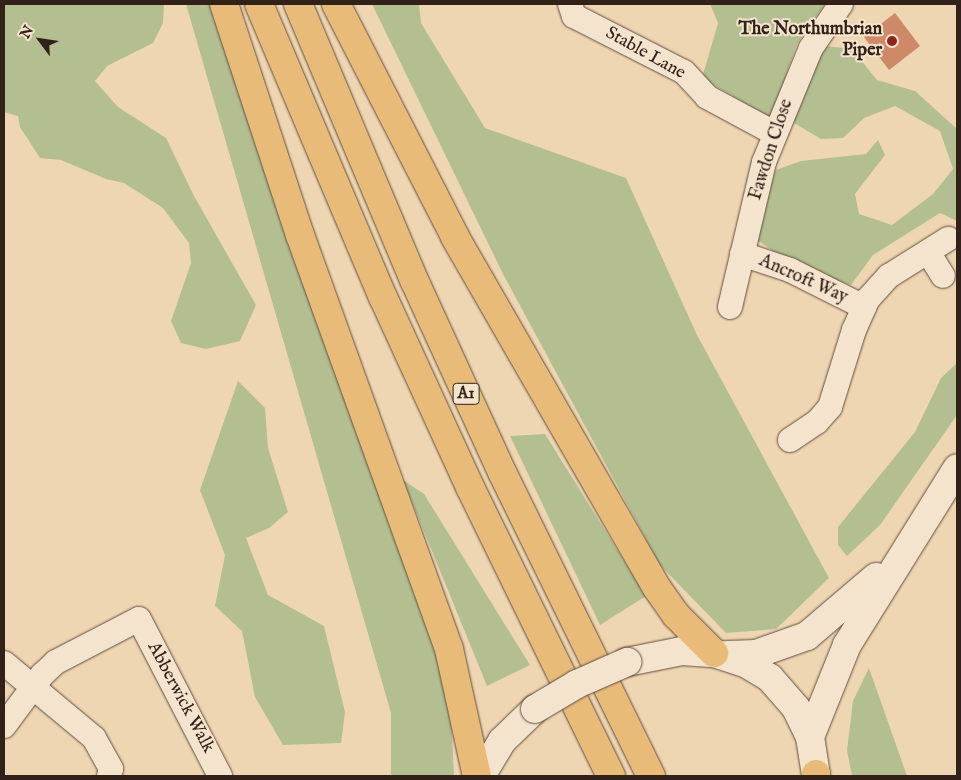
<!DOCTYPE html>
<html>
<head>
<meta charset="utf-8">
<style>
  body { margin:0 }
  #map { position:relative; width:961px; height:780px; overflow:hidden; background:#efd6b2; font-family:"IM FELL English",serif }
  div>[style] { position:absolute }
  .green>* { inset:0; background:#b3bf90 }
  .building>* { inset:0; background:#ce8969 }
  .roads { filter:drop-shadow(0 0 1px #604e3f) drop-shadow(0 0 1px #604e3f) }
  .minor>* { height:24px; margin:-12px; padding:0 12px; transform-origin:12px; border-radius:12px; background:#f5e4cd }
  .tertiary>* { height:28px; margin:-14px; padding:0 14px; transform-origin:14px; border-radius:14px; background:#f5e4cd }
  .trunk>* { height:28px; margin:-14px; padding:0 14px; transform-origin:14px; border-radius:14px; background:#e8bb79 }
  .bridges { filter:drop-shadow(0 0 1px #604e3f) drop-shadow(0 0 1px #604e3f) }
  .tertiary-bridge>* { height:28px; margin:-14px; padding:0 14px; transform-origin:14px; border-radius:14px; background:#f5e4cd }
  .dots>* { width:14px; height:14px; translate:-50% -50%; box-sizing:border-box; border:2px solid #f5e4cd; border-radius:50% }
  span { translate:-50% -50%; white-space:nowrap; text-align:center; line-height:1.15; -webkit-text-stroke:4px #f5e4cd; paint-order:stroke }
  .shield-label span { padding:1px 4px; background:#f5e4cd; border:1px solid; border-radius:4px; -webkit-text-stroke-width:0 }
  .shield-label { font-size:16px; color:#312119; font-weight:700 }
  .poi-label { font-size:18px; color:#312119; font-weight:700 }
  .right { translate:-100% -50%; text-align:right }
  .street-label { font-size:18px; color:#312119 }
  .frame { position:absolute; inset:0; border:5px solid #312119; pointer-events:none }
  .north { position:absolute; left:15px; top:15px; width:50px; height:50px; -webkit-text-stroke:4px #f5e4cd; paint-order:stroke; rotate:301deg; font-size:14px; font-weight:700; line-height:20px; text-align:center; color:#312119 }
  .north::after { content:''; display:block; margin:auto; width:18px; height:22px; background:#312119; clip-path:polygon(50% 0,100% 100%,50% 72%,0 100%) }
</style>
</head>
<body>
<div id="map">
  <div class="green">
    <div style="clip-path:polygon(4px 4px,164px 4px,163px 23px,153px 43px,107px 66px,95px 81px,118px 107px,166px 138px,194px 196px,256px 305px,240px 341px,206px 349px,181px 343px,171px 321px,191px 263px,189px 243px,163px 208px,124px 183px,106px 179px,61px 160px,40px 158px,20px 127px,18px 116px,4px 112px)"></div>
    <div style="clip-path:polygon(186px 4px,212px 4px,427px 617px,451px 713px,454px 776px,391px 776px,391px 713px)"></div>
    <div style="clip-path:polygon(372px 4px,419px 4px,421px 23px,485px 128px,626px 178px,697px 335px,829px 578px,776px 629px,726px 633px,660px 565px,503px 274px)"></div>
    <div style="clip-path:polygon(710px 4px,825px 4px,797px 44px,771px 119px,702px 78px,718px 23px)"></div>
    <div style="clip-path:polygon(825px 46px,852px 49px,877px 80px,915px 91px,957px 129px,957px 221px,940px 213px,873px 255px,851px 285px,792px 264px,757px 240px,762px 199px,776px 170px,801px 161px,866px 154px,878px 140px,885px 155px,855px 194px,859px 214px,892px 225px,933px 194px,953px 169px,940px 131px,895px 106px,864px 118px,843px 138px,821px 139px,789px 120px)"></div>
    <div style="clip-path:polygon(957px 363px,957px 415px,880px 525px,847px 556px,838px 545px,838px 527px,915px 432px,941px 378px)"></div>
    <div style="clip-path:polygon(238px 381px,265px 408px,268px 448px,288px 512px,269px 528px,246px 538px,268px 595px,324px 626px,345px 712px,341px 743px,283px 745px,255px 697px,242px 631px,215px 606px,225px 555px,200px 490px)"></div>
    <div style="clip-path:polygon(545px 434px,646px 596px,600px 625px,510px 436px)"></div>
    <div style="clip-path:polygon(403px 480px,424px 494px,530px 665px,487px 686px)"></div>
    <div style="clip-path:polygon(869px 668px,907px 776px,852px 776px,847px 750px,853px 701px)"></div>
  </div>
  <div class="building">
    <div style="clip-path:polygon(895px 13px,920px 46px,889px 70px,864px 37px)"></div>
  </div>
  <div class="roads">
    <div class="minor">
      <div style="left:570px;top:4px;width:13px;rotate:72deg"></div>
      <div style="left:574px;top:16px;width:123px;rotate:27deg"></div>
      <div style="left:684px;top:72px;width:34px;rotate:47deg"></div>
      <div style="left:707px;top:97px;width:76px;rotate:28.2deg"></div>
      <div style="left:928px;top:252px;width:28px;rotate:58deg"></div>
      <div style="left:742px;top:254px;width:51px;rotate:18.4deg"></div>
      <div style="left:790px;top:270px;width:83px;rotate:26.6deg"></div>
      <div style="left:730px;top:307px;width:149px;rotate:-76.8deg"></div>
      <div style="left:764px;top:162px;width:123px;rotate:-67.6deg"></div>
      <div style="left:811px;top:48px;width:53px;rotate:-55.7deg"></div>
      <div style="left:790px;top:440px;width:32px;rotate:-34deg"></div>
      <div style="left:817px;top:422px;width:20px;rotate:-49deg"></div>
      <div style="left:830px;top:407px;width:81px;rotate:-72.7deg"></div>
      <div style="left:854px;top:330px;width:34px;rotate:-66deg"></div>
      <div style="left:868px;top:299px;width:31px;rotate:-48deg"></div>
      <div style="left:889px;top:276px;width:70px;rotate:-32.1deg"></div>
      <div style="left:4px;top:663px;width:117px;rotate:39.8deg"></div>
      <div style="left:94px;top:738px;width:35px;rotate:61deg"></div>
      <div style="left:111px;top:769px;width:7px;rotate:106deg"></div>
      <div style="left:4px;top:726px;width:64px;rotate:-53.3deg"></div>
      <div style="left:42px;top:675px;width:19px;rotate:-43deg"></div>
      <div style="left:56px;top:662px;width:93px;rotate:-27.4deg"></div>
      <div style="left:139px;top:619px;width:177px;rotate:62.7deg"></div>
    </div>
    <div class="tertiary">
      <div style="left:728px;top:655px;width:28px;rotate:-2deg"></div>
      <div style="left:756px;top:654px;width:54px;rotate:-19.4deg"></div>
      <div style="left:807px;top:636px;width:91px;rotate:-40.5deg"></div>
      <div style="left:627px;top:662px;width:56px;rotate:-11.3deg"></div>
      <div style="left:682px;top:651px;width:32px;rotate:4deg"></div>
      <div style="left:714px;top:653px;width:35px;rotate:18deg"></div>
      <div style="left:747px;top:664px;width:27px;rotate:31deg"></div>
      <div style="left:770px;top:678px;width:40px;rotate:49deg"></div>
      <div style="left:796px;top:708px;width:32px;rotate:64deg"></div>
      <div style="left:810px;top:737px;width:39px;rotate:81deg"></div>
      <div style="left:810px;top:737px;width:99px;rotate:-68.1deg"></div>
      <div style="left:847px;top:645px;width:208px;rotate:-58.1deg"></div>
      <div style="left:481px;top:776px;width:41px;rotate:-59deg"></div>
      <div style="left:502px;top:741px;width:46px;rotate:-44.1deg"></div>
    </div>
    <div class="trunk">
      <div style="left:224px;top:4px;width:243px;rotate:71.8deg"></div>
      <div style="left:300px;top:235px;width:440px;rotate:70.2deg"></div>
      <div style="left:449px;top:649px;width:130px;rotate:77.6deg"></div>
      <div style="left:259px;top:4px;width:318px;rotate:67.1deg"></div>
      <div style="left:383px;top:297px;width:209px;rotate:65.4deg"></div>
      <div style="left:470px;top:487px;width:322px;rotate:64deg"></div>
      <div style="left:298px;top:4px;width:302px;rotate:67.2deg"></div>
      <div style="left:415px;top:282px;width:209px;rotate:65.4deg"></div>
      <div style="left:502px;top:472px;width:339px;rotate:63.9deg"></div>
      <div style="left:336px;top:4px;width:262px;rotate:62.9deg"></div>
      <div style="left:455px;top:237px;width:405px;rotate:60.1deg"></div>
      <div style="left:657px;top:588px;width:33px;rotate:55deg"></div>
      <div style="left:676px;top:615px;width:54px;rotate:45deg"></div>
      <div style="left:816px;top:774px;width:2px;rotate:90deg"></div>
    </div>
  </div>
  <div class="bridges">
    <div class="tertiary-bridge">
      <div style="left:535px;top:709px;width:49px;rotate:-30.8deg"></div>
      <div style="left:577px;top:684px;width:55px;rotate:-23.7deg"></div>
    </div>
  </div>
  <div class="dots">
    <div style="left:892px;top:41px;background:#8f2418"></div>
  </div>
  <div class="shield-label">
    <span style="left:466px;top:394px">A1</span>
  </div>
  <div class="poi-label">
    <span class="right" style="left:882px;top:41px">The Northumbrian<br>Piper</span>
  </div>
  <div class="street-label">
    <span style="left:645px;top:54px;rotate:29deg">Stable Lane</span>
    <span style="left:772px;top:150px;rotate:-72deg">Fawdon Close</span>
    <span style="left:803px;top:280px;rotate:24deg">Ancroft Way</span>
    <span style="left:180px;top:698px;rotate:62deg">Abberwick Walk</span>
  </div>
  <div class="frame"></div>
  <div class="north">N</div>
</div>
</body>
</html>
